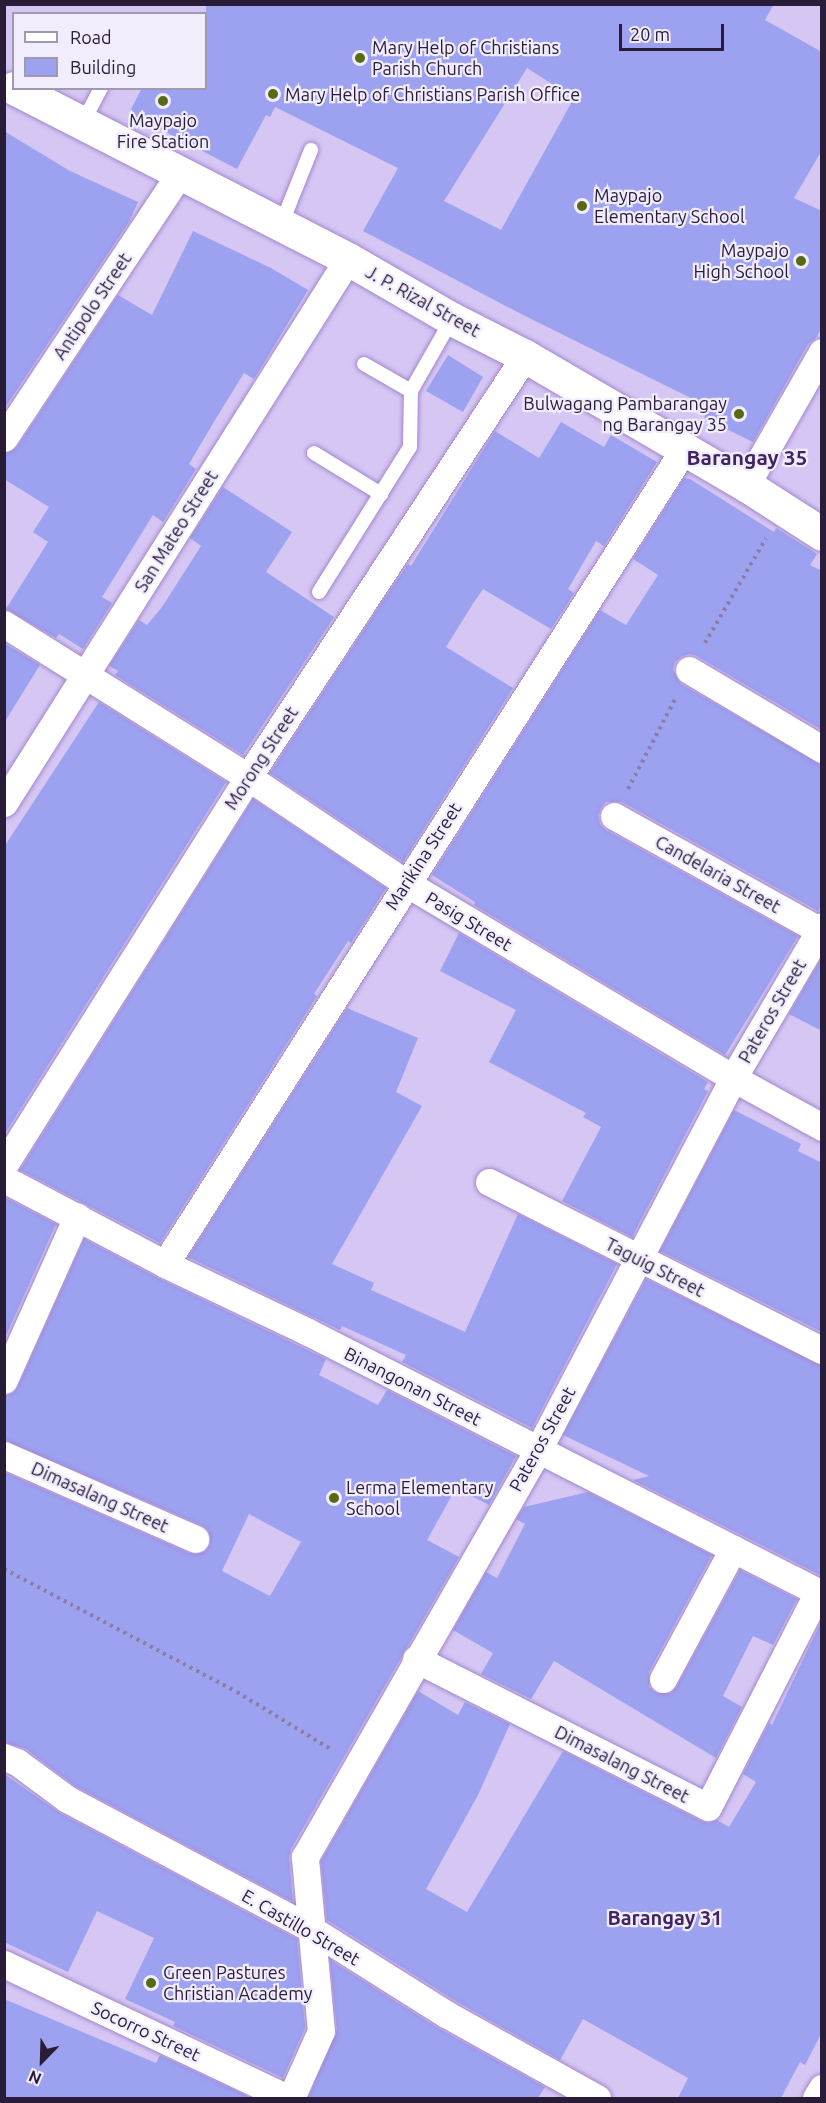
<!DOCTYPE html>
<html>
<head>
<meta charset="utf-8">
<style>
  body { margin:0 }
  #map { position:relative; width:826px; height:2103px; overflow:hidden; background:#d6c6f4; font-family:Ubuntu,sans-serif }
  div>[style] { position:absolute }
  .building>* { inset:0; background:#9ca1f0 }
  .path>* { height:4px; margin-top:-2px; transform-origin:0; background:repeating-linear-gradient(90deg,#8b7da4 0 3px,transparent 0 7.5px) }
  .roads { filter:drop-shadow(0 0 2px #a287cf) drop-shadow(0 0 2px #a287cf) }
  .lane>* { height:14px; margin:-7px; padding:0 7px; transform-origin:7px; border-radius:7px; background:#fff }
  .street>* { height:27px; margin:-13.5px; padding:0 13.5px; transform-origin:13.5px; border-radius:13.5px; background:#fff }
  .secondary>* { height:33px; margin:-16.5px; padding:0 16.5px; transform-origin:16.5px; border-radius:16.5px; background:#fff }
  .dots>* { width:16px; height:16px; translate:-50% -50%; box-sizing:border-box; border:3px solid #f2edfd; border-radius:50% }
  span { translate:-50% -50%; white-space:nowrap; text-align:center; line-height:1.15; -webkit-text-stroke:4.5px #f2edfd; paint-order:stroke }
  .poi-label { font-size:18px; color:#281c39 }
  .left { translate:0 -50%; text-align:left }
  .right { translate:-100% -50%; text-align:right }
  .street-label { font-size:18px; color:#281c39 }
  .neighbourhood-label { font-size:20px; color:#402463; font-weight:700 }
  .quarter-label { font-size:21px; color:#402463; font-weight:700 }
  .frame { position:absolute; inset:0; border:6px solid #281c39; pointer-events:none }
  .legend { position:absolute; left:12px; top:12px; width:195px; height:78px; box-sizing:border-box; background:#f2edfd; border:2px solid #a199af; margin:0; padding:8px 10px; list-style:none; font-size:18px; color:#281c39 }
  .legend li { display:flex; align-items:center; gap:12px; height:30px }
  .legend b { width:30px; border:2px solid #a199af }
  .north { position:absolute; left:12px; top:2031px; width:60px; height:60px; -webkit-text-stroke:4px #f2edfd; paint-order:stroke; rotate:203deg; font-size:16px; font-weight:700; line-height:24px; text-align:center; color:#281c39 }
  .north::after { content:''; display:block; margin:auto; width:21px; height:27px; background:#281c39; clip-path:polygon(50% 0,100% 100%,50% 72%,0 100%) }
  .scale { position:absolute; left:619px; top:24px; width:105px; height:27px; box-sizing:border-box; border:3px solid #281c39; border-top:0; padding-left:8px; font-size:18px; line-height:21px; white-space:nowrap; color:#281c39; -webkit-text-stroke:4px #f2edfd; paint-order:stroke }
</style>
</head>
<body>
<div id="map">
  <div class="building">
    <div style="clip-path:polygon(evenodd,206px 4px,774px 4px,765px 20px,822px 52px,822px 150px,794px 198px,822px 211px,822px 327px,816px 338px,808px 344px,753px 442px,704px 418px,709px 407px,525px 316px,363px 231px,398px 168px,275px 107px,270px 117px,266px 115px,237px 169px,129px 113px,142px 88px,206px 88px,206px 4px,527px 68px,574px 98px,501px 230px,444px 201px,527px 68px)"></div>
    <div style="clip-path:polygon(4px 131px,70px 171px,138px 202px,129px 222px,4px 409px)"></div>
    <div style="clip-path:polygon(193px 231px,271px 268px,308px 290px,254px 379px,244px 373px,215px 420px,189px 464px,196px 469px,163px 522px,153px 515px,102px 597px,112px 603px,83px 649px,59px 634px,56px 638px,6px 609px,48px 542px,33px 532px,49px 507px,4px 479px,4px 453px,17px 447px,118px 295px,152px 315px)"></div>
    <div style="clip-path:polygon(448px 355px,483px 377px,463px 412px,426px 391px)"></div>
    <div style="clip-path:polygon(561px 422px,604px 447px,611px 435px,657px 462px,604px 546px,596px 541px,568px 589px,574px 593px,551px 629px,483px 589px,474px 602px,446px 647px,513px 688px,403px 862px,270px 773px,388px 593px,408px 564px,411px 566px,495px 431px,539px 458px)"></div>
    <div style="clip-path:polygon(684px 478px,690px 479px,774px 532px,776px 528px,817px 554px,810px 565px,822px 571px,822px 730px,697px 656px,689px 654px,681px 657px,675px 662px,673px 670px,681px 684px,822px 765px,822px 905px,818px 911px,622px 802px,606px 802px,601px 808px,598px 816px,600px 824px,606px 830px,798px 936px,725px 1055px,474px 905px,475px 902px,432px 875px,600px 610px,626px 625px,658px 575px,633px 559px)"></div>
    <div style="clip-path:polygon(223px 487px,292px 532px,266px 572px,334px 617px,243px 755px,115px 675px,118px 671px,109px 666px,139px 620px,147px 625px,162px 607px,201px 546px,190px 538px)"></div>
    <div style="clip-path:polygon(4px 643px,40px 665px,4px 723px)"></div>
    <div style="clip-path:polygon(99px 702px,226px 782px,4px 1135px,4px 847px)"></div>
    <div style="clip-path:polygon(253px 799px,386px 888px,351px 943px,348px 941px,314px 994px,317px 996px,160px 1243px,20px 1170px)"></div>
    <div style="clip-path:polygon(459px 933px,708px 1082px,704px 1089px,708px 1091px,632px 1237px,562px 1201px,601px 1127px,583px 1117px,586px 1113px,489px 1062px,516px 1010px,440px 971px)"></div>
    <div style="clip-path:polygon(821px 959px,822px 959px,822px 1031px,789px 1014px)"></div>
    <div style="clip-path:polygon(347px 1008px,418px 1038px,396px 1092px,422px 1106px,332px 1264px,374px 1283px,371px 1290px,465px 1332px,518px 1214px,617px 1264px,532px 1428px,402px 1362px,406px 1355px,342px 1326px,340px 1330px,188px 1257px)"></div>
    <div style="clip-path:polygon(734px 1110px,801px 1144px,798px 1151px,822px 1163px,822px 1332px,660px 1251px)"></div>
    <div style="clip-path:polygon(4px 1197px,56px 1224px,4px 1340px)"></div>
    <div style="clip-path:polygon(evenodd,84px 1239px,158px 1278px,326px 1359px,319px 1375px,378px 1405px,387px 1390px,516px 1456px,489px 1505px,456px 1488px,427px 1540px,459px 1557px,291px 1849px,289px 1858px,293px 1902px,75px 1786px,26px 1749px,4px 1742px,4px 1472px,189px 1553px,204px 1552px,210px 1545px,208px 1530px,201px 1525px,4px 1440px,4px 1396px,13px 1393px,18px 1386px,84px 1239px,249px 1514px,301px 1542px,270px 1596px,222px 1571px,249px 1514px)"></div>
    <div style="clip-path:polygon(646px 1279px,822px 1366px,822px 1576px,633px 1480px,649px 1476px,563px 1435px)"></div>
    <div style="clip-path:polygon(588px 1492px,712px 1555px,649px 1672px,649px 1687px,656px 1693px,671px 1693px,677px 1686px,740px 1570px,797px 1599px,773px 1645px,753px 1636px,723px 1696px,742px 1707px,716px 1758px,554px 1661px,531px 1699px,481px 1674px,493px 1653px,453px 1630px,486px 1572px,497px 1578px,525px 1524px,516px 1519px,524px 1507px)"></div>
    <div style="clip-path:polygon(822px 1620px,822px 2032px,805px 2065px,800px 2062px,781px 2098px,678px 2098px,688px 2078px,583px 2019px,560px 2060px,454px 2000px,327px 1920px,321px 1861px,418px 1691px,458px 1715px,465px 1702px,510px 1724px,478px 1795px,426px 1889px,467px 1912px,563px 1751px,701px 1821px,709px 1823px,717px 1820px,729px 1827px,756px 1782px,743px 1774px,769px 1723px,772px 1725px)"></div>
    <div style="clip-path:polygon(4px 1774px,60px 1813px,297px 1939px,305px 2028px,283px 2078px,173px 2026px,175px 2022px,125px 1999px,154px 1938px,97px 1911px,68px 1972px,4px 1942px)"></div>
    <div style="clip-path:polygon(330px 1960px,438px 2028px,545px 2087px,538px 2098px,308px 2098px,337px 2030px)"></div>
    <div style="clip-path:polygon(4px 1999px,156px 2063px,160px 2055px,252px 2098px,4px 2098px)"></div>
  </div>
  <div class="path">
    <div style="left:705px;top:643px;width:121px;rotate:-59.8deg"></div>
    <div style="left:628px;top:789px;width:104px;rotate:-62.4deg"></div>
    <div style="left:4px;top:1569px;width:263px;rotate:27.8deg"></div>
    <div style="left:237px;top:1692px;width:111px;rotate:31.4deg"></div>
  </div>
  <div class="roads">
    <div class="lane">
      <div style="left:82px;top:124px;width:41px;rotate:-62.2deg"></div>
      <div style="left:281px;top:225px;width:81px;rotate:-68.2deg"></div>
      <div style="left:364px;top:364px;width:54px;rotate:29.9deg"></div>
      <div style="left:314px;top:453px;width:79px;rotate:31.5deg"></div>
      <div style="left:319px;top:592px;width:171px;rotate:-57.9deg"></div>
      <div style="left:410px;top:447px;width:56px;rotate:-89deg"></div>
      <div style="left:411px;top:391px;width:83px;rotate:-60.3deg"></div>
    </div>
    <div class="street">
      <div style="left:4px;top:438px;width:318px;rotate:-56.4deg"></div>
      <div style="left:746px;top:485px;width:153px;rotate:-60.3deg"></div>
      <div style="left:4px;top:624px;width:288px;rotate:32.1deg"></div>
      <div style="left:248px;top:777px;width:190px;rotate:33.9deg"></div>
      <div style="left:406px;top:883px;width:381px;rotate:30.8deg"></div>
      <div style="left:733px;top:1078px;width:102px;rotate:28.8deg"></div>
      <div style="left:689px;top:670px;width:155px;rotate:30.7deg"></div>
      <div style="left:4px;top:803px;width:644px;rotate:-57.69deg"></div>
      <div style="left:614px;top:816px;width:238px;rotate:29.1deg"></div>
      <div style="left:4px;top:1165px;width:458px;rotate:-57.8deg"></div>
      <div style="left:248px;top:777px;width:504px;rotate:-56.66deg"></div>
      <div style="left:4px;top:1179px;width:182px;rotate:27.8deg"></div>
      <div style="left:165px;top:1264px;width:156px;rotate:25.4deg"></div>
      <div style="left:306px;top:1331px;width:579px;rotate:27.01deg"></div>
      <div style="left:489px;top:1182px;width:373px;rotate:26.8deg"></div>
      <div style="left:165px;top:1264px;width:966px;rotate:-57.51deg"></div>
      <div style="left:4px;top:1380px;width:179px;rotate:-65.9deg"></div>
      <div style="left:4px;top:1455px;width:209px;rotate:23.7deg"></div>
      <div style="left:416px;top:1659px;width:327px;rotate:26.9deg"></div>
      <div style="left:708px;top:1807px;width:242px;rotate:-62.9deg"></div>
      <div style="left:663px;top:1679px;width:148px;rotate:-61.7deg"></div>
      <div style="left:4px;top:1757px;width:14px;rotate:21deg"></div>
      <div style="left:17px;top:1762px;width:62px;rotate:36.5deg"></div>
      <div style="left:67px;top:1799px;width:276px;rotate:28deg"></div>
      <div style="left:311px;top:1929px;width:160px;rotate:32.2deg"></div>
      <div style="left:446px;top:2014px;width:173px;rotate:29.1deg"></div>
      <div style="left:4px;top:1964px;width:314px;rotate:25.3deg"></div>
      <div style="left:291px;top:2098px;width:73px;rotate:-65.9deg"></div>
      <div style="left:321px;top:2031px;width:175px;rotate:-95.3deg"></div>
      <div style="left:305px;top:1857px;width:469px;rotate:-60.2deg"></div>
      <div style="left:538px;top:1450px;width:420px;rotate:-62.3deg"></div>
      <div style="left:733px;top:1078px;width:176px;rotate:-59.6deg"></div>
      <div style="left:816px;top:2098px;width:12px;rotate:-59deg"></div>
    </div>
    <div class="secondary">
      <div style="left:14px;top:88px;width:375px;rotate:27.1deg"></div>
      <div style="left:348px;top:259px;width:120px;rotate:30deg"></div>
      <div style="left:452px;top:319px;width:82px;rotate:26.9deg"></div>
      <div style="left:525px;top:356px;width:256px;rotate:30.3deg"></div>
      <div style="left:746px;top:485px;width:90px;rotate:32.8deg"></div>
    </div>
  </div>
  <div class="dots">
    <div style="left:360px;top:58px;background:#586914"></div>
    <div style="left:273px;top:94px;background:#586914"></div>
    <div style="left:163px;top:101px;background:#586914"></div>
    <div style="left:582px;top:206px;background:#586914"></div>
    <div style="left:801px;top:261px;background:#586914"></div>
    <div style="left:739px;top:414px;background:#586914"></div>
    <div style="left:334px;top:1498px;background:#586914"></div>
    <div style="left:151px;top:1983px;background:#586914"></div>
  </div>
  <div class="poi-label">
    <span class="left" style="left:372px;top:58px">Mary Help of Christians<br>Parish Church</span>
    <span class="left" style="left:285px;top:94px">Mary Help of Christians Parish Office</span>
    <span style="left:163px;top:131px">Maypajo<br>Fire Station</span>
    <span class="left" style="left:594px;top:206px">Maypajo<br>Elementary School</span>
    <span class="right" style="left:789px;top:261px">Maypajo<br>High School</span>
    <span class="right" style="left:727px;top:414px">Bulwagang Pambarangay<br>ng Barangay 35</span>
    <span class="left" style="left:346px;top:1498px">Lerma Elementary<br>School</span>
    <span class="left" style="left:163px;top:1983px">Green Pastures<br>Christian Academy</span>
  </div>
  <div class="street-label">
    <span style="left:423px;top:301px;rotate:29deg">J. P. Rizal Street</span>
    <span style="left:92px;top:306px;rotate:-56deg">Antipolo Street</span>
    <span style="left:176px;top:531px;rotate:-58deg">San Mateo Street</span>
    <span style="left:261px;top:758px;rotate:-57deg">Morong Street</span>
    <span style="left:423px;top:856px;rotate:-57deg">Marikina Street</span>
    <span style="left:718px;top:874px;rotate:29deg">Candelaria Street</span>
    <span style="left:469px;top:921px;rotate:31deg">Pasig Street</span>
    <span style="left:772px;top:1011px;rotate:-60deg">Pateros Street</span>
    <span style="left:655px;top:1267px;rotate:27deg">Taguig Street</span>
    <span style="left:413px;top:1386px;rotate:27deg">Binangonan Street</span>
    <span style="left:542px;top:1439px;rotate:-61deg">Pateros Street</span>
    <span style="left:100px;top:1497px;rotate:24deg">Dimasalang Street</span>
    <span style="left:622px;top:1764px;rotate:27deg">Dimasalang Street</span>
    <span style="left:301px;top:1927px;rotate:30deg">E. Castillo Street</span>
    <span style="left:146px;top:2031px;rotate:25deg">Socorro Street</span>
  </div>
  <div class="neighbourhood-label">
    <span style="left:665px;top:1917px">Barangay 31</span>
  </div>
  <div class="quarter-label">
    <span style="left:747px;top:457px">Barangay 35</span>
  </div>
  <div class="frame"></div>
  <ul class="legend">
  <li><b style="height:8px;background:#fff"></b>Road</li>
  <li><b style="height:16px;background:#9ca1f0"></b>Building</li>
  </ul>
  <div class="north">N</div>
  <div class="scale">20 m</div>
</div>
</body>
</html>
